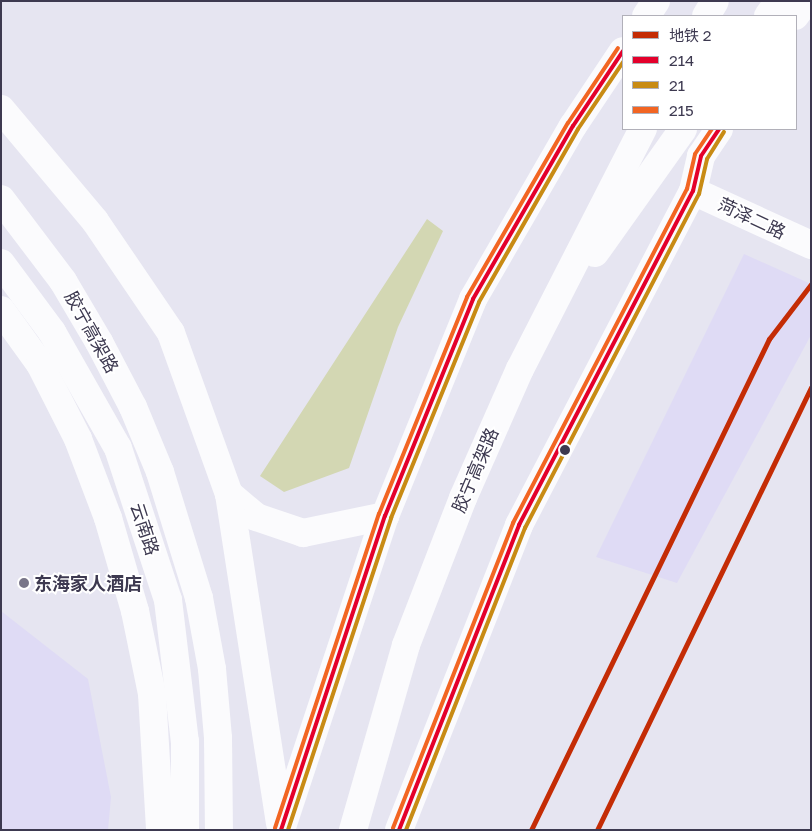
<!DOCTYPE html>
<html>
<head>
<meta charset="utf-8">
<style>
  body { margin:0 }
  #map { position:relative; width:812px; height:831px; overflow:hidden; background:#e6e5f1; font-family:"Golos Text","Noto Sans SC",sans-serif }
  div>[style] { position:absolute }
  .built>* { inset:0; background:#dfdbf5 }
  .green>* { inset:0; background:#d3d7b3 }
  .minor>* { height:28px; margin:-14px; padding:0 14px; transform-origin:14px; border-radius:14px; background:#fbfbfd }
  .secondary>* { height:28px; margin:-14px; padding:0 14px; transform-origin:14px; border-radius:14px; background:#fbfbfd }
  .trunk>* { height:28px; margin:-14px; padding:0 14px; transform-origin:14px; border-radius:14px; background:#fbfbfd }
  .bus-1>* { height:4px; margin:-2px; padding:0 2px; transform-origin:2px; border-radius:2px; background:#e4002b }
  .bus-2>* { height:4px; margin:-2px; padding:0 2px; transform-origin:2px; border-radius:2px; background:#c88b14 }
  .bus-3>* { height:4px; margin:-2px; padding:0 2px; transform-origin:2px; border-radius:2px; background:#f26522 }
  .metro-1>* { height:5px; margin:-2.5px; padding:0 2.5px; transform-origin:2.5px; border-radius:2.5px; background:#c42c05 }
  .dots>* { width:14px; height:14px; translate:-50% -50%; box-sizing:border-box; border:2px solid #fff; border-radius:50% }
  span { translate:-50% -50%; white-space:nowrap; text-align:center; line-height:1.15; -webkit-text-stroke:4px #fff; paint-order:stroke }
  .street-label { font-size:18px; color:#3d3950 }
  .poi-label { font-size:18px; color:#3d3950; font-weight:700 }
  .left { translate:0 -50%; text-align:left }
  .frame { position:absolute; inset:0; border:2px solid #3d3950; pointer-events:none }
  .legend { position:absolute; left:622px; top:15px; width:175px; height:115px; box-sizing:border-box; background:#fff; border:1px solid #b1b0b9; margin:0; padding:6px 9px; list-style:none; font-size:15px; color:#3d3950 }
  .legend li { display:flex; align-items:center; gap:10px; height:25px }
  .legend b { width:25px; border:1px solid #b1b0b9 }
</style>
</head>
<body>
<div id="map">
  <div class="built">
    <div style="clip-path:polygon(744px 254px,811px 284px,811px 335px,677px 583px,596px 557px)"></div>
    <div style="clip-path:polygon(1px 611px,88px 679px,111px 797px,108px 830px,1px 830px)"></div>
  </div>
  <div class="green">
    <div style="clip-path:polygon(427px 219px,443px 231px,398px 327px,349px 468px,284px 492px,260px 476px)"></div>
  </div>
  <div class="minor">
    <div style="left:693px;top:191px;width:130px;rotate:24.6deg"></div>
  </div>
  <div class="secondary">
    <div style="left:646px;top:16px;width:18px;rotate:-56deg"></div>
    <div style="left:795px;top:16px;width:19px;rotate:-54deg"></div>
    <div style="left:1px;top:109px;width:146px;rotate:50deg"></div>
    <div style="left:95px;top:221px;width:135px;rotate:55.8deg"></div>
    <div style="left:171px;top:333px;width:171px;rotate:70.2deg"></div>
    <div style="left:229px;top:494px;width:333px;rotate:81.2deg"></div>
    <div style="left:1px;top:263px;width:86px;rotate:53.5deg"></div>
    <div style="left:52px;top:332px;width:133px;rotate:60.4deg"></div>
    <div style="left:118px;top:448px;width:160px;rotate:71.8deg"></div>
    <div style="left:168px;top:600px;width:143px;rotate:83.2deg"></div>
    <div style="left:185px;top:742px;width:88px;rotate:90deg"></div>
    <div style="left:229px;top:494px;width:35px;rotate:40deg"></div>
    <div style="left:256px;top:517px;width:50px;rotate:18.8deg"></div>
    <div style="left:303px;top:533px;width:84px;rotate:-11.7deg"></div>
    <div style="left:281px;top:830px;width:331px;rotate:-71.7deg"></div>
    <div style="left:385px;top:516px;width:234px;rotate:-67.9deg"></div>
    <div style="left:473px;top:299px;width:200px;rotate:-60deg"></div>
    <div style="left:573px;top:126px;width:90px;rotate:-56.3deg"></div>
    <div style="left:399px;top:830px;width:328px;rotate:-68.5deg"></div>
    <div style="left:519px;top:525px;width:377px;rotate:-62.5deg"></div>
    <div style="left:693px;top:191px;width:36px;rotate:-77deg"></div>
    <div style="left:701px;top:156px;width:32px;rotate:-56deg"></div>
  </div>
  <div class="trunk">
    <div style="left:706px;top:16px;width:17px;rotate:-59deg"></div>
    <div style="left:768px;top:16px;width:19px;rotate:-54deg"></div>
    <div style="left:1px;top:199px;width:103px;rotate:52.9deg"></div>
    <div style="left:63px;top:281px;width:71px;rotate:59.5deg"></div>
    <div style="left:99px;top:342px;width:73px;rotate:62.4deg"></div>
    <div style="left:133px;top:407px;width:70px;rotate:67.4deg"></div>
    <div style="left:160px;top:472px;width:132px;rotate:72.8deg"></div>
    <div style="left:199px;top:598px;width:72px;rotate:79.6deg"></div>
    <div style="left:212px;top:669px;width:69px;rotate:85deg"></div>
    <div style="left:218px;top:738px;width:92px;rotate:89.4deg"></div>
    <div style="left:595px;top:253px;width:152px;rotate:-54.6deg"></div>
    <div style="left:1px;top:310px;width:67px;rotate:54.2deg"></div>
    <div style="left:40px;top:364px;width:84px;rotate:63.1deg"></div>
    <div style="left:78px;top:439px;width:85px;rotate:69.2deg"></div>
    <div style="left:108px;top:518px;width:97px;rotate:73.8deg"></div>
    <div style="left:135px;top:611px;width:85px;rotate:78.4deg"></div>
    <div style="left:152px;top:694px;width:136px;rotate:86.6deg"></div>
    <div style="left:353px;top:830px;width:192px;rotate:-74deg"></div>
    <div style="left:406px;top:645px;width:158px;rotate:-68.8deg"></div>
    <div style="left:463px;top:498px;width:141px;rotate:-66.2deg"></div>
    <div style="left:520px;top:369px;width:270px;rotate:-62.9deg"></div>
  </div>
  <div class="bus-1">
    <div style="left:281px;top:830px;width:331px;rotate:-71.7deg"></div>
    <div style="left:385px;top:516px;width:234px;rotate:-67.9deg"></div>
    <div style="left:473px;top:299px;width:200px;rotate:-60deg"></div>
    <div style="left:573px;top:126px;width:90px;rotate:-56.3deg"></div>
    <div style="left:399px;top:830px;width:328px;rotate:-68.5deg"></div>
    <div style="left:519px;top:525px;width:377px;rotate:-62.5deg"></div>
    <div style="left:693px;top:191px;width:36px;rotate:-77deg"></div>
    <div style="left:701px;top:156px;width:32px;rotate:-56deg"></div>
  </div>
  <div class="bus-2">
    <div style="left:288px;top:830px;width:329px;rotate:-71.7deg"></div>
    <div style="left:391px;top:518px;width:233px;rotate:-67.8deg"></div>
    <div style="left:479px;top:302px;width:199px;rotate:-60.2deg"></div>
    <div style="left:578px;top:129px;width:81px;rotate:-56.1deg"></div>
    <div style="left:406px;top:830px;width:325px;rotate:-68.5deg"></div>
    <div style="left:525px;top:528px;width:377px;rotate:-62.5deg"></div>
    <div style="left:699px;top:194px;width:36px;rotate:-77deg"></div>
    <div style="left:707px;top:159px;width:32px;rotate:-58deg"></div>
  </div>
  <div class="bus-3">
    <div style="left:275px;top:828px;width:331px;rotate:-71.7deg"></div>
    <div style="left:379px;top:514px;width:234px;rotate:-67.9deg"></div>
    <div style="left:467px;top:297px;width:201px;rotate:-59.9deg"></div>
    <div style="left:568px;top:123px;width:90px;rotate:-56.3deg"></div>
    <div style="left:393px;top:828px;width:328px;rotate:-68.5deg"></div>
    <div style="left:513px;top:523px;width:377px;rotate:-62.5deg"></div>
    <div style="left:687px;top:189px;width:36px;rotate:-77deg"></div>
    <div style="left:695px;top:154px;width:30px;rotate:-56deg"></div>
  </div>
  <div class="metro-1">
    <div style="left:531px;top:830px;width:546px;rotate:-64.14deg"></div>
    <div style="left:769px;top:339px;width:69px;rotate:-52.6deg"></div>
    <div style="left:597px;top:830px;width:492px;rotate:-64.2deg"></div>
  </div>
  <div class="dots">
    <div style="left:565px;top:450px;background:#3d3950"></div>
    <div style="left:24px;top:583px;background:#787588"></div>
  </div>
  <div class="street-label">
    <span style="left:752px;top:218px;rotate:25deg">菏泽二路</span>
    <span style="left:92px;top:332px;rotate:61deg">胶宁高架路</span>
    <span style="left:475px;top:470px;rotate:-67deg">胶宁高架路</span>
    <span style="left:145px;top:529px;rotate:72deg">云南路</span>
  </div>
  <div class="poi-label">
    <span class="left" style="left:34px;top:583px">东海家人酒店</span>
  </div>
  <div class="frame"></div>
  <ul class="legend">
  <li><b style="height:6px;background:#c42c05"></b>地铁 2</li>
  <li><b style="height:6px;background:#e4002b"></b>214</li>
  <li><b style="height:6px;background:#c88b14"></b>21</li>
  <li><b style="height:6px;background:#f26522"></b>215</li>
  </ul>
</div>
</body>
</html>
